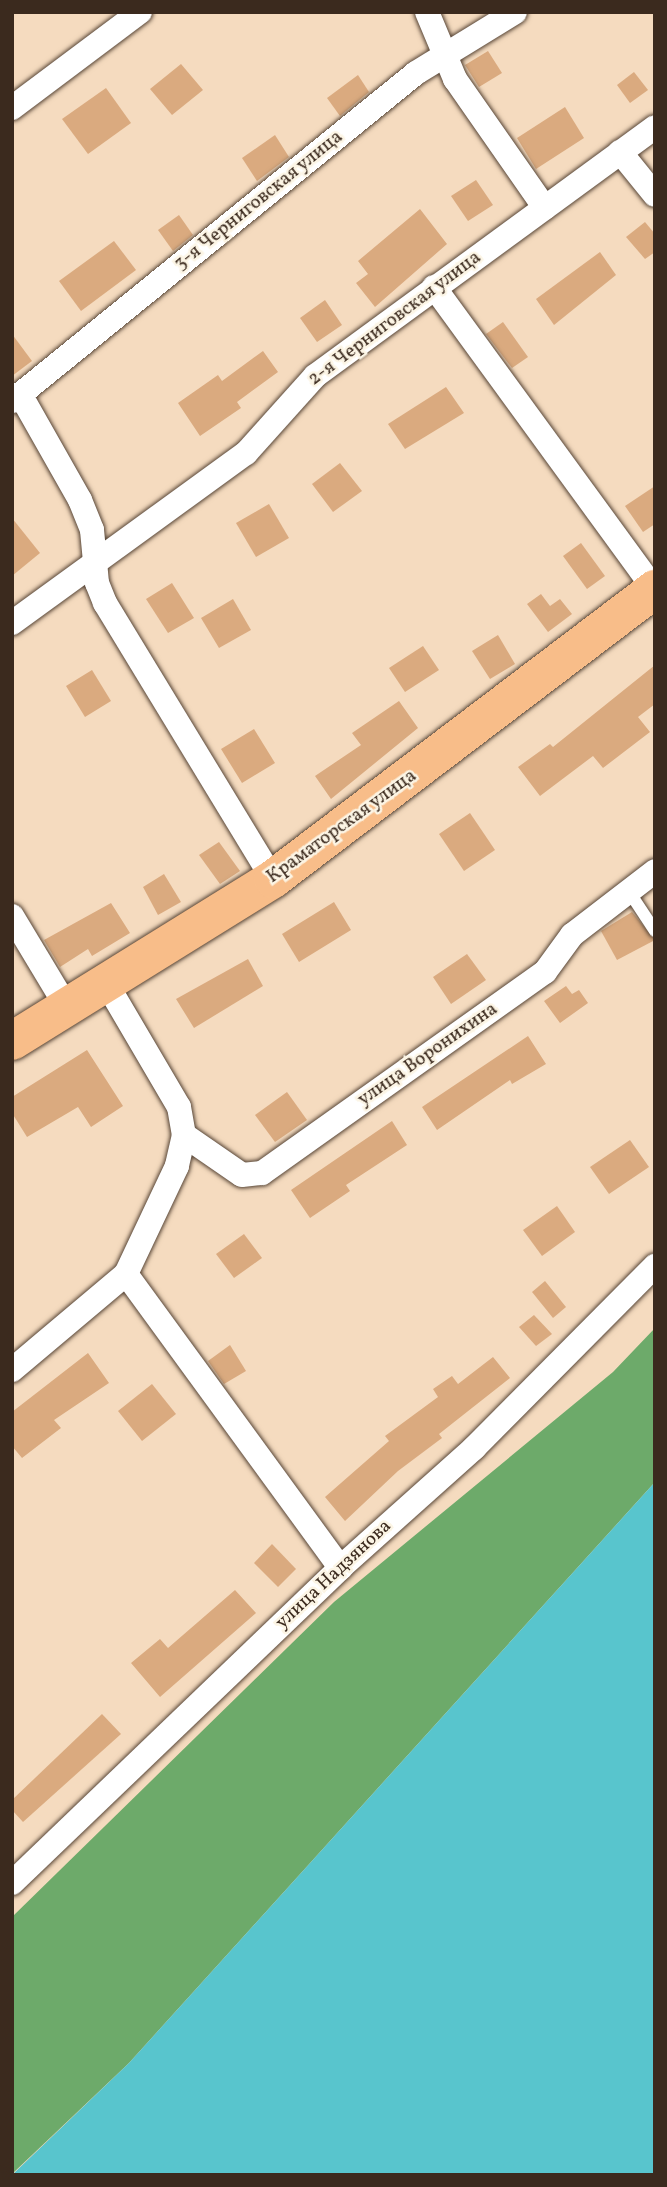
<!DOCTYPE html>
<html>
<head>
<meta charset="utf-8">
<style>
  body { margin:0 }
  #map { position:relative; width:667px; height:2187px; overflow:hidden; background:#f5dbbf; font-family:Vollkorn,serif }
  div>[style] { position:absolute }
  .forest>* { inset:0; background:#6daa6a }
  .water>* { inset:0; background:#58c5cd }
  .building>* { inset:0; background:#daaa7f }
  .roads { filter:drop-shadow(0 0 2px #574536) drop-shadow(0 0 2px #574536) }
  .service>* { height:12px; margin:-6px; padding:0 6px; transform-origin:6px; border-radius:6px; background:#fff }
  .minor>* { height:24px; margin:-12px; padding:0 12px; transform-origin:12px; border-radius:12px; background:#fff }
  .primary>* { height:38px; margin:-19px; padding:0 19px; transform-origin:19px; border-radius:19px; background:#f8bd89 }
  span { translate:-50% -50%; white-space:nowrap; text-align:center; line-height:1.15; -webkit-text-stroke:5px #fcf5e5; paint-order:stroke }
  .street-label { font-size:19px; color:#3b2a1e }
  .frame { position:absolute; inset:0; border:14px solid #3b2a1e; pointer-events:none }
</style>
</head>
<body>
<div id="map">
  <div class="forest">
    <div style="clip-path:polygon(655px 1328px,655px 1482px,129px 2063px,12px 2174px,12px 1917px,334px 1602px,613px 1372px)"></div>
  </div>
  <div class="water">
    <div style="clip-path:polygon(655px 1482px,655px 2175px,12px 2175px,129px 2063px)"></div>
  </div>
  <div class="building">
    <div style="clip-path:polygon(488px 51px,502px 73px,479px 87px,465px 65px)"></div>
    <div style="clip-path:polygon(181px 64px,203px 90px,172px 115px,150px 89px)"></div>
    <div style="clip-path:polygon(634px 72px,648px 90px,630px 103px,617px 85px)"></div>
    <div style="clip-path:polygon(358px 75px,369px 92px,340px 116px,327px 98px)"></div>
    <div style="clip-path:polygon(106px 88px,131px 123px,88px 154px,62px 119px)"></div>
    <div style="clip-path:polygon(565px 107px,584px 138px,536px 169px,517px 138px)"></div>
    <div style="clip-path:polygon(275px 135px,289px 157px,257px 181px,242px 158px)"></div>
    <div style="clip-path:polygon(476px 180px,493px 205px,468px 221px,451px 196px)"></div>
    <div style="clip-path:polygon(420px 209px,447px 244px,375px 307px,356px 283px,368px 274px,358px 261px)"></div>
    <div style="clip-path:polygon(179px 215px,193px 235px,173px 251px,158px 230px)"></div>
    <div style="clip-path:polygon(645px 222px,655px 234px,655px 252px,645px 259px,626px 237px)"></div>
    <div style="clip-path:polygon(114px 241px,136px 270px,81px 311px,59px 281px)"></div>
    <div style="clip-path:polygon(600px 252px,616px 275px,554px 325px,536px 299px)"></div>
    <div style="clip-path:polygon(325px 300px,342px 325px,317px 342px,300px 318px)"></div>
    <div style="clip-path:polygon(503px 322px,528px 357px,512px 368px,486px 334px)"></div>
    <div style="clip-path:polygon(12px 334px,32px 361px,12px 376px)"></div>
    <div style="clip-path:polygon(263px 351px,278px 372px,237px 402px,241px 408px,200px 436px,178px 403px,218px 375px,222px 381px)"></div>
    <div style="clip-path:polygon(446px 387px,464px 413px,405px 449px,388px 424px)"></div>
    <div style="clip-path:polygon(340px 463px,362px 491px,333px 512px,312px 484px)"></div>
    <div style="clip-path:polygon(655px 486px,655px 524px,643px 532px,625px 506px)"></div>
    <div style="clip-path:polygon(269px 504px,289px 538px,256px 557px,236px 523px)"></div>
    <div style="clip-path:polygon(12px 518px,40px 553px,12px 576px)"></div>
    <div style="clip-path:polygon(581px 543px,605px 576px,587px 589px,563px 556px)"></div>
    <div style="clip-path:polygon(172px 583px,194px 618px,168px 633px,146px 599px)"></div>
    <div style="clip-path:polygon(541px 594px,550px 606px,560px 599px,572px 614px,548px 632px,527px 604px)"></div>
    <div style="clip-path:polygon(233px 599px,251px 630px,219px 648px,201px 618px)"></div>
    <div style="clip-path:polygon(498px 635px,515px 664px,490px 679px,472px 651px)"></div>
    <div style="clip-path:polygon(423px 646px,439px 670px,405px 692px,389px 668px)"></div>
    <div style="clip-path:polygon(655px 665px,655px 704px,638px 717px,650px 732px,603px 768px,593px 756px,540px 796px,518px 767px,550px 744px,553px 747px)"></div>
    <div style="clip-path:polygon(92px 670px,111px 701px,85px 717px,66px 686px)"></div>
    <div style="clip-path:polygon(399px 701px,418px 728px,331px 799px,315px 776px,361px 745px,352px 733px)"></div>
    <div style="clip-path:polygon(254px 729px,275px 763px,242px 783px,221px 749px)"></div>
    <div style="clip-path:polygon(470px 813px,495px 850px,464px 871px,439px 834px)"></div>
    <div style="clip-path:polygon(219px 842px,240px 871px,220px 884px,199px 855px)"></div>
    <div style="clip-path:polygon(164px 874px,181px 902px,158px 915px,143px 887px)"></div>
    <div style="clip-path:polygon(334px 902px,351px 930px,299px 962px,282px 934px)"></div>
    <div style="clip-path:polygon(111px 903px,130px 933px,92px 956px,88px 949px,60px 967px,44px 940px)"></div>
    <div style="clip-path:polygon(632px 912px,655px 940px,617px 960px,601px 931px)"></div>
    <div style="clip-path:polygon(467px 954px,486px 980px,451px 1004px,433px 977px)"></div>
    <div style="clip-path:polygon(248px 959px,263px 986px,194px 1028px,176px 999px)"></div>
    <div style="clip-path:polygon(566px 986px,572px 994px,579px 990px,588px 1003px,560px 1023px,544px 1001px)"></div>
    <div style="clip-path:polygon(528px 1036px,546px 1064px,512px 1084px,510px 1080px,437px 1130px,422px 1107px)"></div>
    <div style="clip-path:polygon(87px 1050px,123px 1106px,91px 1127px,78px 1107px,27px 1137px,12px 1113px,12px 1097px)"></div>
    <div style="clip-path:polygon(287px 1092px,307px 1120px,275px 1142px,255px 1115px)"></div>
    <div style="clip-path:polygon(392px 1121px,407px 1145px,346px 1185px,350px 1191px,310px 1218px,291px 1190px)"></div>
    <div style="clip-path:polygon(630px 1140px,649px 1167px,609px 1194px,590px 1167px)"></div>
    <div style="clip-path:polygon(557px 1206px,575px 1232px,542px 1256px,523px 1230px)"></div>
    <div style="clip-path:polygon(244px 1234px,262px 1258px,234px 1278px,216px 1254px)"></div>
    <div style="clip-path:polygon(545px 1281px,566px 1307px,553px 1318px,532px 1292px)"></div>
    <div style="clip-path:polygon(534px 1315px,552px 1334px,536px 1346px,519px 1327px)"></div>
    <div style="clip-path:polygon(230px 1345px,246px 1371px,224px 1384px,208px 1361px)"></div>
    <div style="clip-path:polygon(88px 1353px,109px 1383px,54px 1420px,61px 1428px,22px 1458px,12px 1446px,12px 1412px)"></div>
    <div style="clip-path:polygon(493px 1357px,510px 1378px,439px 1434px,442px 1438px,398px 1471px,345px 1521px,325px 1497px,389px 1441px,385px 1436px,438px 1397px,433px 1389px,452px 1376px,458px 1384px)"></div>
    <div style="clip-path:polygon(152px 1384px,176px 1414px,142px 1441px,118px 1411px)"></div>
    <div style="clip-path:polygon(272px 1544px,296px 1569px,278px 1587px,254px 1563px)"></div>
    <div style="clip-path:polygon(235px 1590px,256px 1613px,160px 1697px,131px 1663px,160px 1639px,168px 1648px)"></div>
    <div style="clip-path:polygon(102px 1714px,121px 1734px,23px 1822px,12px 1810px,12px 1800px)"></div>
  </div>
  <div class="roads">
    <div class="service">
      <div style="left:628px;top:890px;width:49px;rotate:56.6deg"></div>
    </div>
    <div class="minor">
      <div style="left:427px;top:12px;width:73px;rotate:67.3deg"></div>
      <div style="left:455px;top:79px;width:157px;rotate:55.1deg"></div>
      <div style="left:12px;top:108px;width:160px;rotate:-36.9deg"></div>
      <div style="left:620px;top:152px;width:55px;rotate:50.9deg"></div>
      <div style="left:434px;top:287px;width:374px;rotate:53.9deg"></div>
      <div style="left:20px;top:394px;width:122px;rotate:60.5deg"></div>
      <div style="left:80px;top:500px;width:32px;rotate:68deg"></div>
      <div style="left:92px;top:530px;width:53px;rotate:84.6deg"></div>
      <div style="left:97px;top:583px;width:22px;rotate:68deg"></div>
      <div style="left:105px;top:603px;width:323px;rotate:58.7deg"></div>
      <div style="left:12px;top:401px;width:520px;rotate:-39.07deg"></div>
      <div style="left:416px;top:73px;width:116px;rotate:-31.6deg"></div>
      <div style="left:12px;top:623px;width:289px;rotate:-36deg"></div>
      <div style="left:246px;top:453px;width:103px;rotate:-48.1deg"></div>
      <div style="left:315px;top:376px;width:421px;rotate:-36.2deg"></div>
      <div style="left:12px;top:916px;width:105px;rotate:59deg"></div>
      <div style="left:105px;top:981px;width:146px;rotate:59.6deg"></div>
      <div style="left:179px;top:1107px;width:28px;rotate:80deg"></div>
      <div style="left:184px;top:1135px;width:32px;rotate:103deg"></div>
      <div style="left:177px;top:1166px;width:119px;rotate:115.3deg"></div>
      <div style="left:126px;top:1274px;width:364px;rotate:53.9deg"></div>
      <div style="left:184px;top:1135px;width:70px;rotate:34.6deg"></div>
      <div style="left:242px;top:1175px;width:20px;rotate:-6deg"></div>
      <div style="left:262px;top:1173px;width:347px;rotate:-35.4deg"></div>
      <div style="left:545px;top:972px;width:46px;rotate:-53.9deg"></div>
      <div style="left:572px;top:935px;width:105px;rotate:-37.6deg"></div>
      <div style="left:12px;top:1370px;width:149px;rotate:-40.1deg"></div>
      <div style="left:12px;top:1883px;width:455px;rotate:-43.8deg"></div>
      <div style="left:340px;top:1568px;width:180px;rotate:-41.8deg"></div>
      <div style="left:474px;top:1448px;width:257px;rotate:-45.2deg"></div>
    </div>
    <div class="primary">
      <div style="left:12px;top:1041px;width:307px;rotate:-31.8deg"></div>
      <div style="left:273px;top:879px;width:480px;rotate:-37.2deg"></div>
    </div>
  </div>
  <div class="street-label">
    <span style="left:259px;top:201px;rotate:-39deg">3-я Черниговская улица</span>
    <span style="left:395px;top:319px;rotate:-37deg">2-я Черниговская улица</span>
    <span style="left:342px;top:827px;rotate:-36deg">Краматорская улица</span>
    <span style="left:428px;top:1055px;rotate:-35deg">улица Воронихина</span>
    <span style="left:334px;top:1575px;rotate:-43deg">улица Надзянова</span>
  </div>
  <div class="frame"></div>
</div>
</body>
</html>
